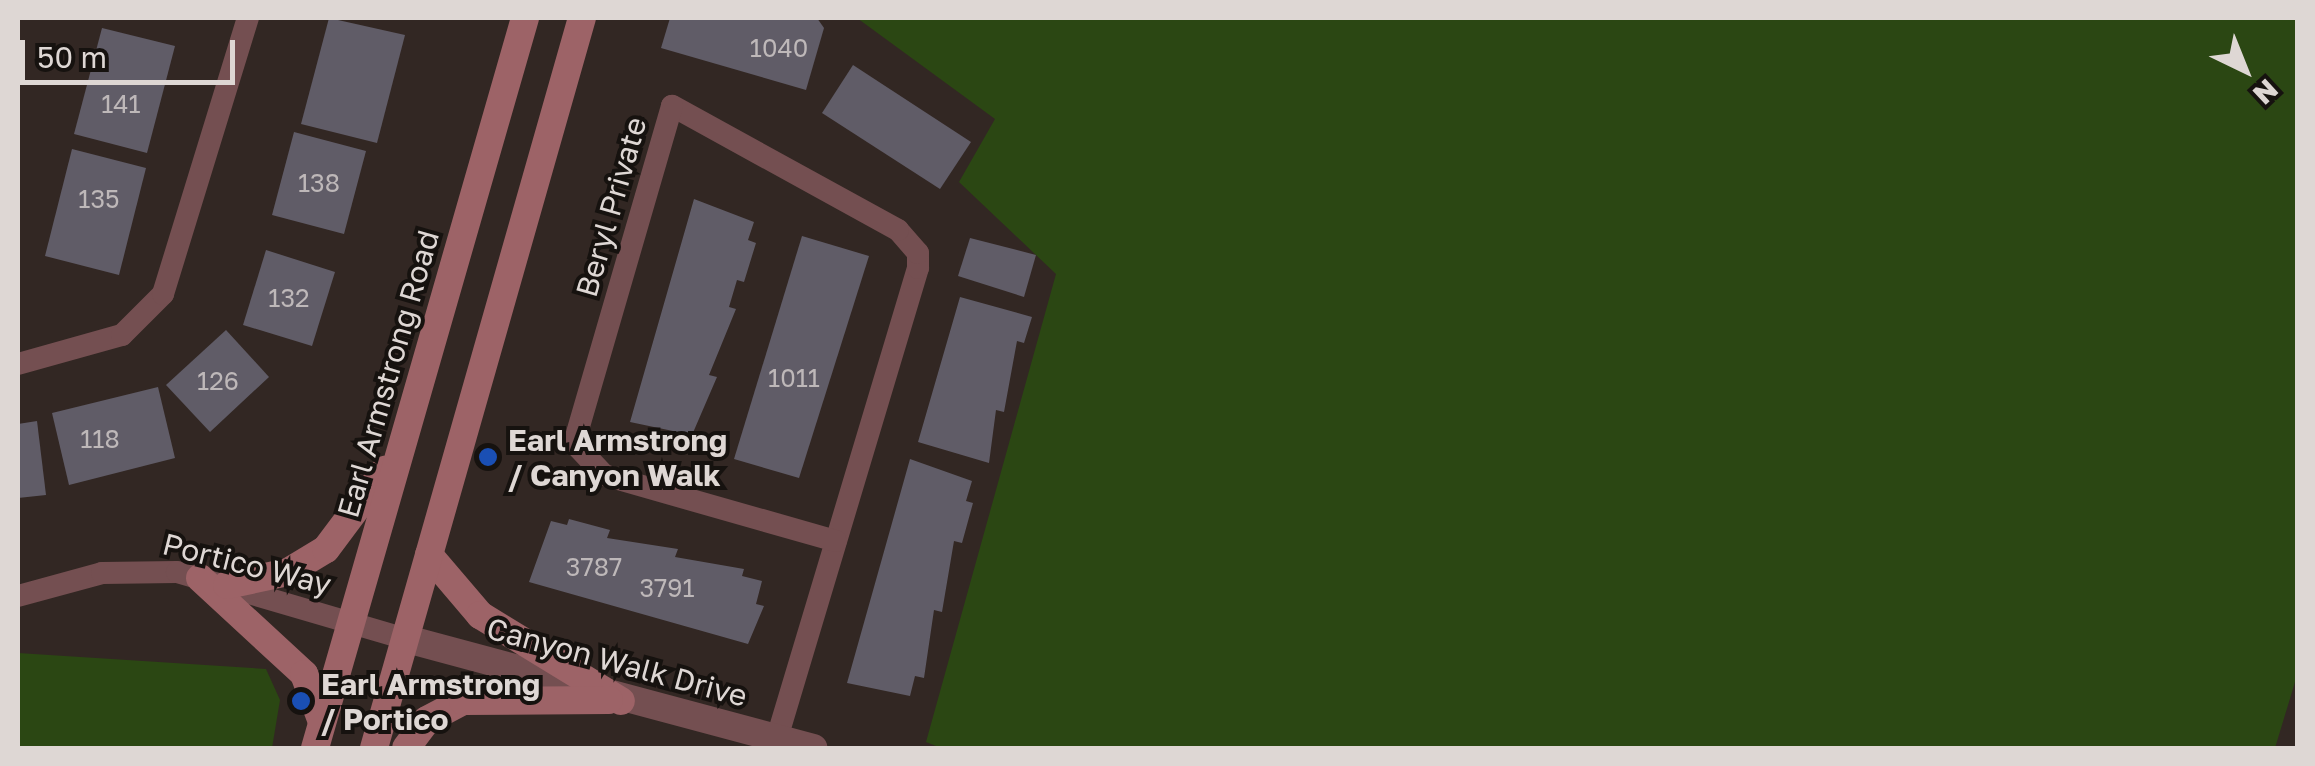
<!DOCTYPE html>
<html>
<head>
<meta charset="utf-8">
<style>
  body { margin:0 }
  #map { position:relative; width:2315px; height:766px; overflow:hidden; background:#322723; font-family:"Golos Text",sans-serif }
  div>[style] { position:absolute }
  .green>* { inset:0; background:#2b4713 }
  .building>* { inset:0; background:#605c67 }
  .minor>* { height:22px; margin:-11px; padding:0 11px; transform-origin:11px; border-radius:11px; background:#744f51 }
  .tertiary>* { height:28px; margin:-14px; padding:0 14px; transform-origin:14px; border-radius:14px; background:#744f51 }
  .secondary>* { height:28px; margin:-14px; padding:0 14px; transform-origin:14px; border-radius:14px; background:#9d6367 }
  .dots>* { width:28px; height:28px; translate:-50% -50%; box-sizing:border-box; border:5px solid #16120f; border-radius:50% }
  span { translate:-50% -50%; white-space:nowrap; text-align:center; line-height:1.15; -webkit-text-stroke:8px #16120f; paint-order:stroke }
  .number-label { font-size:25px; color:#beb8b9 }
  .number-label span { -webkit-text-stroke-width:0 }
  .street-label { font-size:30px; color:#ded7d4 }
  .poi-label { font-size:30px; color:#ded7d4; font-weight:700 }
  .left { translate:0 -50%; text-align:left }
  .frame { position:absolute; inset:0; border:20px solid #ded7d4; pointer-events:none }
  .north { position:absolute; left:2195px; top:20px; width:100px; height:100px; -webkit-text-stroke:8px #16120f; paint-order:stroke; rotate:137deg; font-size:28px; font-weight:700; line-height:40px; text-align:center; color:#ded7d4 }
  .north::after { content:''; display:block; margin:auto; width:35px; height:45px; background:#ded7d4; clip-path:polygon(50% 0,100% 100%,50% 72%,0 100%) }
  .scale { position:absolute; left:20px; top:40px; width:215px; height:45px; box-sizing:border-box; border:5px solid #ded7d4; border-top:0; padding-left:12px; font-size:30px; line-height:35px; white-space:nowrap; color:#ded7d4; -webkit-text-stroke:8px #16120f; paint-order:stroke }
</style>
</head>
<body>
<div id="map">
  <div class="green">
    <div style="clip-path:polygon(857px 18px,2297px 18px,2298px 672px,2275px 748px,941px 748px,926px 742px,1056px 274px,959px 182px,995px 119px)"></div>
    <div style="clip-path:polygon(18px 653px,266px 669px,280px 700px,272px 748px,18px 748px)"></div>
  </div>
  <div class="building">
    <div style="clip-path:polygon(329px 18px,405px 35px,377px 143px,301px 124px)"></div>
    <div style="clip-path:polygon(670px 18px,817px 18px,824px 28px,806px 90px,661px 48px)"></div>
    <div style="clip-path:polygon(102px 28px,175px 46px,147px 153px,74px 134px)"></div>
    <div style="clip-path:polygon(853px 65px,971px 142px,940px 189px,822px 113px)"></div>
    <div style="clip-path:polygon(294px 132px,366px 151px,344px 234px,272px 215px)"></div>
    <div style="clip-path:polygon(72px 149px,146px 168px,119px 275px,45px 256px)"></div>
    <div style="clip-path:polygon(694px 199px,754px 222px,748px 240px,756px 243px,744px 282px,737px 280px,729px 307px,736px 309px,709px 375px,717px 377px,692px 435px,630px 422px)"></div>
    <div style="clip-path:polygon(802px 236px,869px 256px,799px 478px,734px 459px)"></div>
    <div style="clip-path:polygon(970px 238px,1036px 255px,1024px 297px,958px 276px)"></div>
    <div style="clip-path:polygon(266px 250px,335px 272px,312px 346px,243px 325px)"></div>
    <div style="clip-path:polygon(960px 297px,1032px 317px,1024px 343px,1017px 341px,1004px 412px,996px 410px,989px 463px,918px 442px)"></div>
    <div style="clip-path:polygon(226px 330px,269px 377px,210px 432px,166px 385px)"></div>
    <div style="clip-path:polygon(158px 387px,175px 458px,69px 485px,52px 413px)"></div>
    <div style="clip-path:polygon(37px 421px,46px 495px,18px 498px,18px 424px)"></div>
    <div style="clip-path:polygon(910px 459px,972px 481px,966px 501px,973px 503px,962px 543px,954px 541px,942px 612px,934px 610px,924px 678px,915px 676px,910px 696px,847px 683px)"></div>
    <div style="clip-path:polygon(569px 519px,610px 530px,607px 538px,678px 549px,675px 557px,744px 569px,742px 576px,762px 581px,756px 604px,764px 606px,748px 644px,529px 582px,551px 521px,567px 525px)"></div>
  </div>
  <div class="minor">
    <div style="left:18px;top:364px;width:108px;rotate:-15.6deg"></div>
    <div style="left:122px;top:335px;width:58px;rotate:-45deg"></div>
    <div style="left:163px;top:294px;width:289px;rotate:-72.9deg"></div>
    <div style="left:18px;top:596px;width:87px;rotate:-15.3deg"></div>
    <div style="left:102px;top:573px;width:75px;rotate:-0.8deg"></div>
    <div style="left:177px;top:572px;width:235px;rotate:16.3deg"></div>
    <div style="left:777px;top:738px;width:491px;rotate:-73.3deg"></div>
    <div style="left:918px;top:268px;width:15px;rotate:-90deg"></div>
    <div style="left:918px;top:253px;width:30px;rotate:-131deg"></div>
    <div style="left:898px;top:230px;width:258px;rotate:-151.2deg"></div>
    <div style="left:672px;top:106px;width:351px;rotate:106.2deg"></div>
    <div style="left:574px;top:443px;width:44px;rotate:46.8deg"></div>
    <div style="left:604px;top:475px;width:241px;rotate:15.9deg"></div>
  </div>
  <div class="tertiary">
    <div style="left:403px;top:638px;width:425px;rotate:15deg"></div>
  </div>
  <div class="secondary">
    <div style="left:429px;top:555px;width:79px;rotate:49.6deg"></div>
    <div style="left:480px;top:615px;width:165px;rotate:31.4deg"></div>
    <div style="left:200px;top:578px;width:142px;rotate:42.7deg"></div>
    <div style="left:304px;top:674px;width:51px;rotate:69.4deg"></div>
    <div style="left:227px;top:585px;width:62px;rotate:-12deg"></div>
    <div style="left:288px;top:572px;width:44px;rotate:-31.2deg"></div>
    <div style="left:326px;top:549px;width:99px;rotate:-53.2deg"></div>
    <div style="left:315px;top:748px;width:760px;rotate:-73.95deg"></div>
    <div style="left:374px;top:748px;width:759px;rotate:-74.1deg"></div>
    <div style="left:406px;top:748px;width:35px;rotate:-53deg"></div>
    <div style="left:427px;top:720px;width:41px;rotate:-27.8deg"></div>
    <div style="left:463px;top:701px;width:146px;rotate:-0.4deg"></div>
  </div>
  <div class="dots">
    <div style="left:488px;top:457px;background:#1a4fb4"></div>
    <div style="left:301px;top:701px;background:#1a4fb4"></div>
  </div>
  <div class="number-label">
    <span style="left:779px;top:48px">1040</span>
    <span style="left:121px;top:104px">141</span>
    <span style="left:319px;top:183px">138</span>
    <span style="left:99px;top:199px">135</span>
    <span style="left:289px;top:298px">132</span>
    <span style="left:794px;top:378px">1011</span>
    <span style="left:218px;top:381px">126</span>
    <span style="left:100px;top:439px">118</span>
    <span style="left:594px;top:567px">3787</span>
    <span style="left:667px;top:588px">3791</span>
  </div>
  <div class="street-label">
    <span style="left:611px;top:207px;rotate:-74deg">Beryl Private</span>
    <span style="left:388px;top:374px;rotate:-74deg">Earl Armstrong Road</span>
    <span style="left:247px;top:564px;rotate:14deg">Portico Way</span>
    <span style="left:617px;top:662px;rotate:15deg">Canyon Walk Drive</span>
  </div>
  <div class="poi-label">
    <span class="left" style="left:508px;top:457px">Earl Armstrong<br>/ Canyon Walk</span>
    <span class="left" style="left:321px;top:701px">Earl Armstrong<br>/ Portico</span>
  </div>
  <div class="frame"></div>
  <div class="north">N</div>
  <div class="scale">50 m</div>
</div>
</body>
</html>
